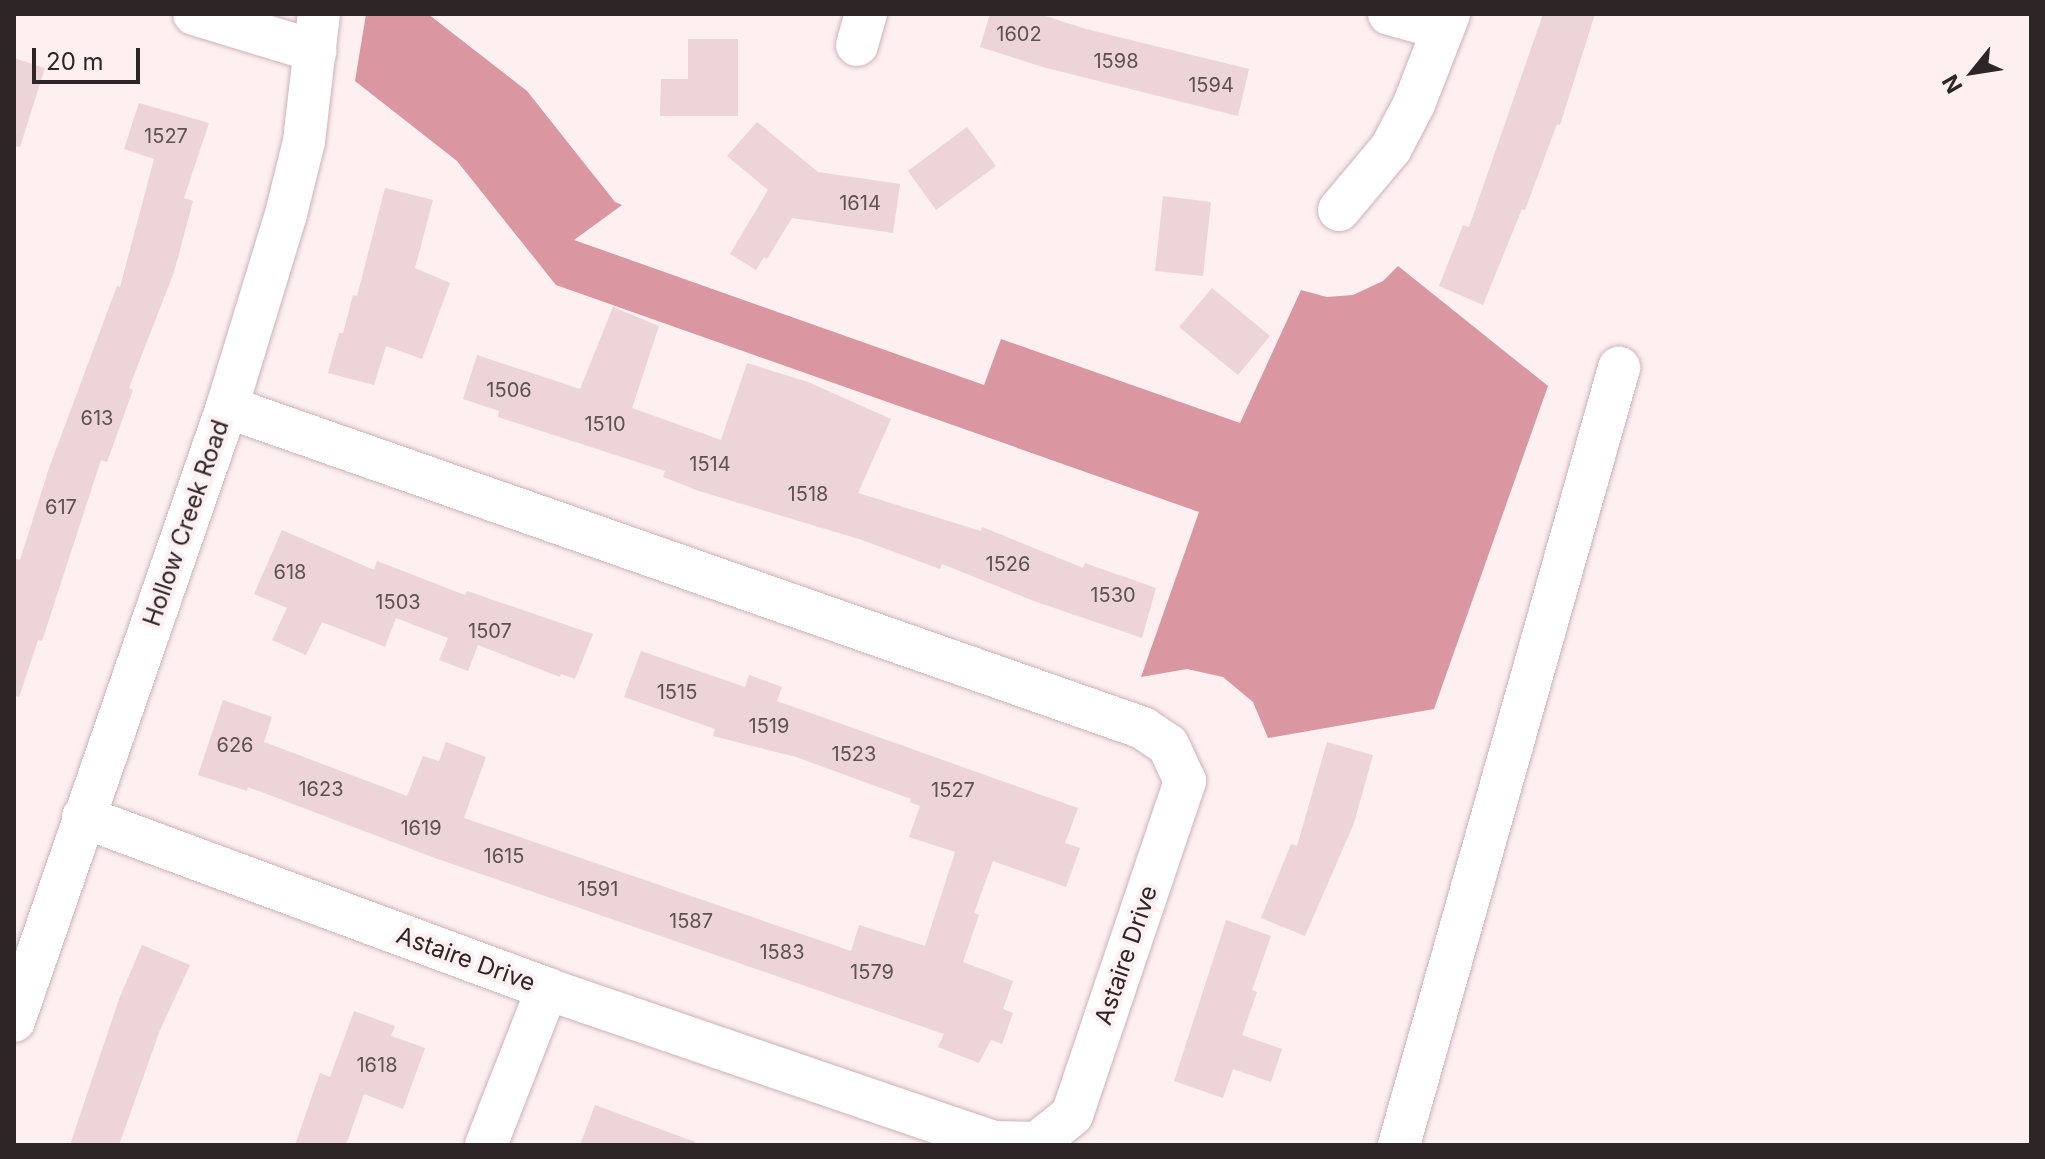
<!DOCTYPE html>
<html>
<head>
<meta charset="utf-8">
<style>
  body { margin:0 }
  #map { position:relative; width:2045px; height:1159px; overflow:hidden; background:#feeff1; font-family:Inter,sans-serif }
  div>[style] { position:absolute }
  .forest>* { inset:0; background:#da97a2 }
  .building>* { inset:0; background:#edd4d8 }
  .roads { filter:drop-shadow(0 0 2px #cbb4b7) drop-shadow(0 0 2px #cbb4b7) }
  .minor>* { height:42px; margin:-21px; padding:0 21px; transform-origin:21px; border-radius:21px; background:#fff }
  span { translate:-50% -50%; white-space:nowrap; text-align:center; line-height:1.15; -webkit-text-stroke:8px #feeff1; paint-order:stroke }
  .number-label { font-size:20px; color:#5d5152 }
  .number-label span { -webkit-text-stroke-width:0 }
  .street-label { font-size:24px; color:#2d2526 }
  .frame { position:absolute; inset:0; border:16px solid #2d2526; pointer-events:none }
  .north { position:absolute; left:1933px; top:32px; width:80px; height:80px; -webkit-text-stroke:6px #feeff1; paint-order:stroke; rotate:240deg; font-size:22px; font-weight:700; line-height:32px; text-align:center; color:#2d2526 }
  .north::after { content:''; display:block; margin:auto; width:28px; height:36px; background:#2d2526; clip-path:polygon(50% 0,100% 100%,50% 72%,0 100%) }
  .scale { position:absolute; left:32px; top:48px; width:108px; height:36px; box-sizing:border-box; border:4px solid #2d2526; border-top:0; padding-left:10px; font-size:24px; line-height:28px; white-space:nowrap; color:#2d2526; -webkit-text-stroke:6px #feeff1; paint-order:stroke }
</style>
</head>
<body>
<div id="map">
  <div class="forest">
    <div style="clip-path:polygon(366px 14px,428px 14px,527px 91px,615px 202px,622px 205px,574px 240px,984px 385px,1001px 339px,1240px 423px,1301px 290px,1327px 297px,1353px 295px,1383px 281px,1398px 266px,1548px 386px,1434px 709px,1268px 738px,1253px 702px,1223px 677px,1187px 669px,1141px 677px,1199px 512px,556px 285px,457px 161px,355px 81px)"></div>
  </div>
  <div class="building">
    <div style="clip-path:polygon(990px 14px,1039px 14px,1086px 29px,1249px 69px,1238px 116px,1043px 67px,980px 47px)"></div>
    <div style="clip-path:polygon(1543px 14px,1595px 14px,1560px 125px,1557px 124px,1525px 210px,1522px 209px,1483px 305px,1439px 286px,1463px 225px,1469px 227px)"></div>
    <div style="clip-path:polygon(688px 39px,738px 39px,738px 116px,660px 116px,661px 79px,688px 79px)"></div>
    <div style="clip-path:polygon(14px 58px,45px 68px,20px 147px,14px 146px)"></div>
    <div style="clip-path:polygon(139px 103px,209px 123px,184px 198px,193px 201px,174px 272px,129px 388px,133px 390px,107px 462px,101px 460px,42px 641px,38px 640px,19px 697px,14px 696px,14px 558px,20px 560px,49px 468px,117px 286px,120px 287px,154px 159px,124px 149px)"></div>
    <div style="clip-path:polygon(757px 122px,818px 172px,900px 184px,893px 233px,792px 218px,767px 259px,764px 257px,756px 270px,730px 254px,768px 190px,727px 156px)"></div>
    <div style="clip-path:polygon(967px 127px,996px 166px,936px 210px,908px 171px)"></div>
    <div style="clip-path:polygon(385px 188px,433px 200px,415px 268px,450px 283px,422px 359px,386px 346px,374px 385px,328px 373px,339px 333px,343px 333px,353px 295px,357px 296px)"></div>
    <div style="clip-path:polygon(1163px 196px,1211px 202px,1203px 276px,1155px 271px)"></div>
    <div style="clip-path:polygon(1212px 288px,1270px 336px,1238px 375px,1179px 327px)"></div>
    <div style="clip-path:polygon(613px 307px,659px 326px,632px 408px,721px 440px,747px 363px,808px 382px,891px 419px,858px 493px,981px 531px,982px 527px,1083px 568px,1085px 563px,1156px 588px,1142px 638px,1034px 601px,942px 564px,940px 569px,862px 540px,699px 491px,663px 477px,665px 471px,498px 417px,499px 411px,463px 399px,477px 355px,580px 389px)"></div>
    <div style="clip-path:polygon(282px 530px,374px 570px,377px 561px,465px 595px,467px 591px,593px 634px,575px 679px,561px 674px,560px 677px,478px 645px,468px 671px,439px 660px,448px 638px,396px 618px,385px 647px,322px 622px,306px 655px,272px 640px,287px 608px,254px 594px)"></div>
    <div style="clip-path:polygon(641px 651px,745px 687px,749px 675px,782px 687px,777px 701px,1078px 808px,1065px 843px,1080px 848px,1066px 887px,993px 861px,974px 913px,979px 915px,963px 962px,1013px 981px,1003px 1009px,1013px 1013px,1002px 1044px,991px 1040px,979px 1063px,938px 1047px,944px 1034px,435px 858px,248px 787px,247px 791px,198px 775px,223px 700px,272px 717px,264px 742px,407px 796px,423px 756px,439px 761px,446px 742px,486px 757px,464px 818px,851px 951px,859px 925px,925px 946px,955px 852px,909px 837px,920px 806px,910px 802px,911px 799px,796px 757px,713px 736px,715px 729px,624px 697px)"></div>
    <div style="clip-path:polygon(1327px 742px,1373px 755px,1354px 823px,1305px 936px,1261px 918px,1291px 844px,1297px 846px)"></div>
    <div style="clip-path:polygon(1226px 920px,1271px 936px,1252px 990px,1257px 992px,1242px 1035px,1282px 1049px,1271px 1082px,1233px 1069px,1223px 1098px,1174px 1081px)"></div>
    <div style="clip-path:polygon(142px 945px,190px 965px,160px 1030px,119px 1145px,70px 1145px,119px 999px)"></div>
    <div style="clip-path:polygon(354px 1011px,395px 1026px,391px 1036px,425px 1048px,403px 1109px,364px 1094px,346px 1145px,295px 1145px,320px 1073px,330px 1077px)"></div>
    <div style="clip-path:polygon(595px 1105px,695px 1142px,695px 1145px,580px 1145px)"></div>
  </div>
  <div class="roads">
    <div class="minor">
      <div style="left:194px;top:14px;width:127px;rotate:17deg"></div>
      <div style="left:1389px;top:14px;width:56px;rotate:15.5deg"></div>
      <div style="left:857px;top:45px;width:32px;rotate:-74deg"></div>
      <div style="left:1339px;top:210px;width:81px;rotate:-50deg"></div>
      <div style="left:1391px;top:148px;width:50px;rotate:-62.4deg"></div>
      <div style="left:1414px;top:104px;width:97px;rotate:-68.7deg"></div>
      <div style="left:83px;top:817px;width:495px;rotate:20.3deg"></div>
      <div style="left:547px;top:989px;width:472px;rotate:18.9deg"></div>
      <div style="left:993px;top:1142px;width:44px;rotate:1.3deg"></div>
      <div style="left:1037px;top:1143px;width:45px;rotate:-38.7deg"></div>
      <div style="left:1072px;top:1115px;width:353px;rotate:-71.3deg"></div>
      <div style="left:1185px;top:781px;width:40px;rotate:-115deg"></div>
      <div style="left:1168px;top:745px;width:30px;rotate:-146deg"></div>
      <div style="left:1143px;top:728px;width:971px;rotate:-160.69deg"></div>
      <div style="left:14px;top:1021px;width:650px;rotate:-70.87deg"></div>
      <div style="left:227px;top:407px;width:202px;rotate:-73deg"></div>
      <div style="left:286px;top:214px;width:75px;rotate:-76.1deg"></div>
      <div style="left:304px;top:141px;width:128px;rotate:-83.3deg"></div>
      <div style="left:486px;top:1145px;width:168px;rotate:-68.6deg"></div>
      <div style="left:1399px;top:1145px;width:808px;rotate:-74.19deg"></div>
    </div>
  </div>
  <div class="number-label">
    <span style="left:1019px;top:34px">1602</span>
    <span style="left:1116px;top:61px">1598</span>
    <span style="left:1211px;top:85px">1594</span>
    <span style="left:166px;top:136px">1527</span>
    <span style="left:860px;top:203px">1614</span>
    <span style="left:509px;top:390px">1506</span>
    <span style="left:97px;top:418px">613</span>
    <span style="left:605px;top:424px">1510</span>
    <span style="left:710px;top:464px">1514</span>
    <span style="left:808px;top:494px">1518</span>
    <span style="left:61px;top:507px">617</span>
    <span style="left:1008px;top:564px">1526</span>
    <span style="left:290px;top:572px">618</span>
    <span style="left:1113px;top:595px">1530</span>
    <span style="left:398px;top:602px">1503</span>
    <span style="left:490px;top:631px">1507</span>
    <span style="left:677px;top:692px">1515</span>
    <span style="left:769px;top:726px">1519</span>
    <span style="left:235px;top:745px">626</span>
    <span style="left:854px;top:754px">1523</span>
    <span style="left:321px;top:789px">1623</span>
    <span style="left:953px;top:790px">1527</span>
    <span style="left:421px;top:828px">1619</span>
    <span style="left:504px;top:856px">1615</span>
    <span style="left:598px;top:889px">1591</span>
    <span style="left:691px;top:921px">1587</span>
    <span style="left:782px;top:952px">1583</span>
    <span style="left:872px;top:972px">1579</span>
    <span style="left:377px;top:1065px">1618</span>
  </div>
  <div class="street-label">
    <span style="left:186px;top:523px;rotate:-71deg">Hollow Creek Road</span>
    <span style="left:1126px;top:955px;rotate:-71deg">Astaire Drive</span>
    <span style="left:466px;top:959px;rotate:20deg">Astaire Drive</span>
  </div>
  <div class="frame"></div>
  <div class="north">N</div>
  <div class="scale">20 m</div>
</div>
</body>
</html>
